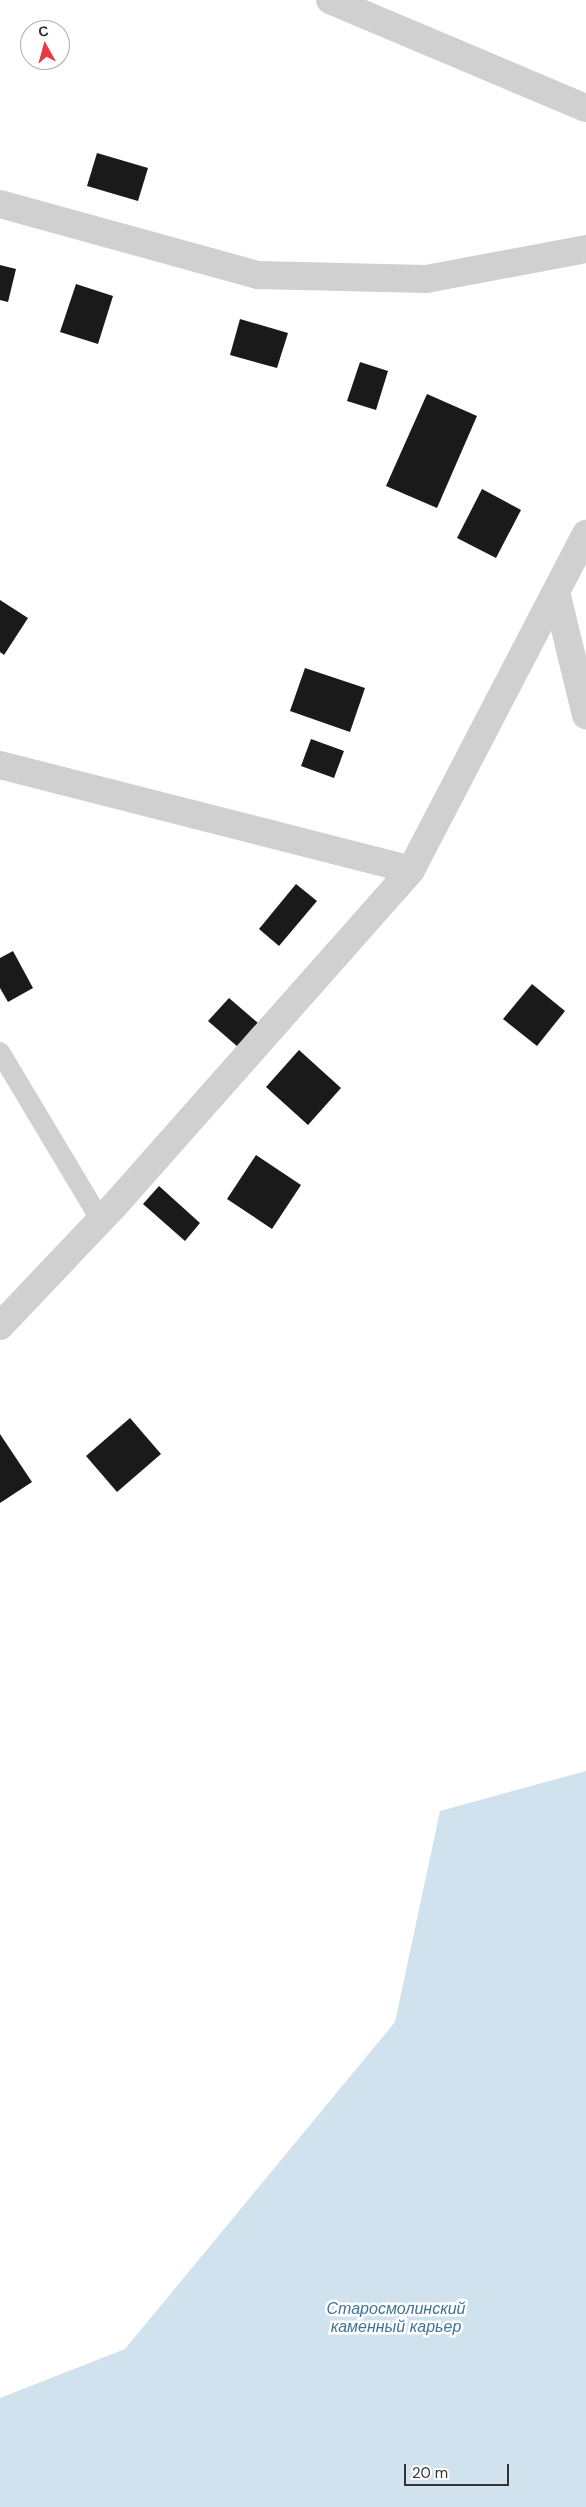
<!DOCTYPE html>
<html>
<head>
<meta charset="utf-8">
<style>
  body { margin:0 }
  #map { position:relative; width:586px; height:2507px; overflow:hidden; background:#fff; font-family:"DM Sans",sans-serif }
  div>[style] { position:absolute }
  .water>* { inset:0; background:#cfe2ee }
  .building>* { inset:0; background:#1a1a1a }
  .lane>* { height:20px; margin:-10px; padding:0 10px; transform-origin:10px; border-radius:10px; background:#d0d0d0 }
  .street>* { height:28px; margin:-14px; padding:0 14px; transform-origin:14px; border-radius:14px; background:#d0d0d0 }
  span { translate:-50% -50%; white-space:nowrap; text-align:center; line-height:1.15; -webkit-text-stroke:5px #fff; paint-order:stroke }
  .water-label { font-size:16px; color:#3f7597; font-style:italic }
  .north { position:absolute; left:20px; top:20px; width:50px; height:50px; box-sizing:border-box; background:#fff; border:1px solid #adadad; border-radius:50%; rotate:353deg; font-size:14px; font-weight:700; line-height:20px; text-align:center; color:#333 }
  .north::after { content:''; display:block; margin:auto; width:18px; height:22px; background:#e63946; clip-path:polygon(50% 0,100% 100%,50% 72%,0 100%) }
  .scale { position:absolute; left:404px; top:2464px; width:105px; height:22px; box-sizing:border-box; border:2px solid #333; border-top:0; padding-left:6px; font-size:15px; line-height:18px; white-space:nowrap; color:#333; -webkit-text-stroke:4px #fff; paint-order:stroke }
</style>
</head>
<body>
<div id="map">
  <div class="water">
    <div style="clip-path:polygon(586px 1771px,586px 2507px,0 2507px,0 2398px,125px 2349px,395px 2022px,440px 1811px)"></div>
  </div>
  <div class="building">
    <div style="clip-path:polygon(97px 153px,148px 168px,138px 201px,87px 186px)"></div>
    <div style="clip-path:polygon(0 265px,16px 269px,8px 302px,0 300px)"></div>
    <div style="clip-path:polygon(76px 284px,113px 296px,98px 344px,60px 332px)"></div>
    <div style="clip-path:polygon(240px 319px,288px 333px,277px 368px,230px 355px)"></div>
    <div style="clip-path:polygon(360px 362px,388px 371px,376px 410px,347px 401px)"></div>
    <div style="clip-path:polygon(427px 394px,477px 416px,437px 508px,386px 486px)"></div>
    <div style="clip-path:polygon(482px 489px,521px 510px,496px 558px,457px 538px)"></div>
    <div style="clip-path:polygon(0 600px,28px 618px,4px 655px,0 652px)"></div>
    <div style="clip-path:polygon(305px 668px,365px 688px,350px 732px,290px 711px)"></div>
    <div style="clip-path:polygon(311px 739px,344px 751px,334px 778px,301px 766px)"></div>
    <div style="clip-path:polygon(296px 884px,317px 901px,279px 946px,259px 929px)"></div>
    <div style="clip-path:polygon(13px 951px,33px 988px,8px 1002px,0 988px,0 958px)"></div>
    <div style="clip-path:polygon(532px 984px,565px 1011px,537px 1046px,503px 1019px)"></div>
    <div style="clip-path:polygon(229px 998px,258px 1023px,238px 1047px,208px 1021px)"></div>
    <div style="clip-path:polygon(299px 1050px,341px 1088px,308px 1125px,266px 1087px)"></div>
    <div style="clip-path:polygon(256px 1155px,301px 1185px,272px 1229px,227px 1199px)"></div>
    <div style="clip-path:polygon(159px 1186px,200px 1223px,185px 1241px,143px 1204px)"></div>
    <div style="clip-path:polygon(130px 1418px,161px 1454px,117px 1492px,86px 1456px)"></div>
    <div style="clip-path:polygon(0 1434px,32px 1482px,0 1503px)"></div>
  </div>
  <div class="lane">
    <div style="left:0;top:1052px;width:197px;rotate:59.1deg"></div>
  </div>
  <div class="street">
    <div style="left:330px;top:0;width:278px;rotate:22.9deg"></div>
    <div style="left:0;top:204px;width:268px;rotate:15.4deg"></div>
    <div style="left:258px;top:275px;width:168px;rotate:1.4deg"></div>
    <div style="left:426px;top:279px;width:163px;rotate:-10.6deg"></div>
    <div style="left:556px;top:592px;width:127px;rotate:76.3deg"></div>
    <div style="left:0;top:765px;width:424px;rotate:14.3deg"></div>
    <div style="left:0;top:1326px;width:166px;rotate:-46.5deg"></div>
    <div style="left:114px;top:1206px;width:448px;rotate:-48.5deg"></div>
    <div style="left:411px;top:870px;width:379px;rotate:-62.5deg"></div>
  </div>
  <div class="water-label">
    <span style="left:396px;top:2318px">Старосмолинский<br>каменный карьер</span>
  </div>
  <div class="north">С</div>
  <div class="scale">20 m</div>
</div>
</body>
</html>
